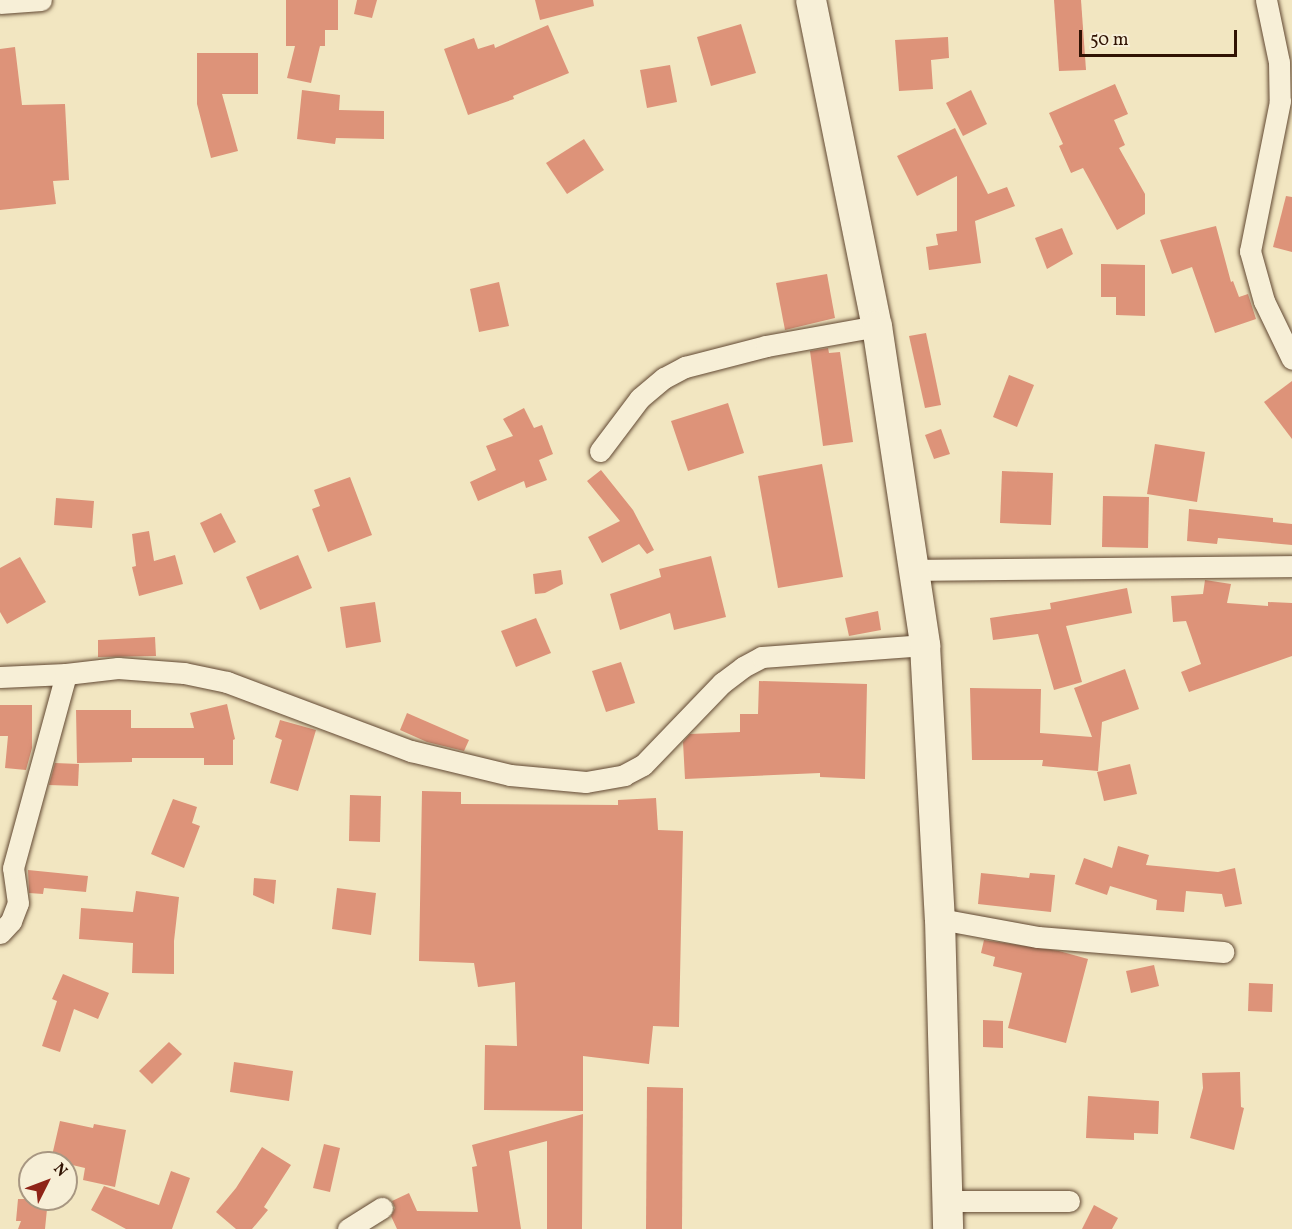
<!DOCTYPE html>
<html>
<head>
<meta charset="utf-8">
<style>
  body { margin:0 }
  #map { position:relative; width:1292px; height:1229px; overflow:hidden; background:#f2e6c1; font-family:Vollkorn,serif }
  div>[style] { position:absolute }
  .building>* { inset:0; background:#dd9379 }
  .roads { filter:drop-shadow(0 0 2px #614832) drop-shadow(0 0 2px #614832) }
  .street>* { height:21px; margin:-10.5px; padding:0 10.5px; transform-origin:10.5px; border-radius:10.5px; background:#f7efd7 }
  .secondary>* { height:30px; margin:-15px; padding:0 15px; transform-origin:15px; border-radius:15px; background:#f7efd7 }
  span { translate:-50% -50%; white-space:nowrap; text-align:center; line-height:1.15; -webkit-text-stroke:5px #f7efd7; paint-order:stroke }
  .north { position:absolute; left:18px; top:1151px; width:60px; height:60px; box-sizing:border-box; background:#f7efd7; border:2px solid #a89782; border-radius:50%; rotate:48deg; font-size:16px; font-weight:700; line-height:24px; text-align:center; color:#311303 }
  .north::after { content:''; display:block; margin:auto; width:21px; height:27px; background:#8f2418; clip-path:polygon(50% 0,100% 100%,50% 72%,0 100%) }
  .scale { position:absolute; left:1079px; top:30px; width:158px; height:27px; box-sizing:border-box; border:3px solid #311303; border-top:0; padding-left:8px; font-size:18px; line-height:21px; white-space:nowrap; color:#311303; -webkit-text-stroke:4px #f7efd7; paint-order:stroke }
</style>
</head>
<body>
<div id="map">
  <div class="building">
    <div style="clip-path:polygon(286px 0,338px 0,338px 30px,325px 30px,325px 46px,320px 46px,311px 83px,287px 78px,295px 46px,286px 46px)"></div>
    <div style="clip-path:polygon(357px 0,377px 0,372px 18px,354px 14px)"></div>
    <div style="clip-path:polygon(535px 0,593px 0,594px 6px,540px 20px)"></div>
    <div style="clip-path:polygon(1054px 0,1081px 0,1086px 70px,1059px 71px)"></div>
    <div style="clip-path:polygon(741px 24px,756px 73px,711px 86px,697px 37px)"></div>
    <div style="clip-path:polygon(548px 25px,569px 73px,513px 96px,514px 99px,468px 115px,444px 49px,474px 38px,478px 49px,494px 44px,495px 48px)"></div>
    <div style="clip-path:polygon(948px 37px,949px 58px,931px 60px,933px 89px,899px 91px,895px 40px)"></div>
    <div style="clip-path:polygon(15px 47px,22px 105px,65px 104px,69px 180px,53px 181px,56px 204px,0 210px,0 49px)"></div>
    <div style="clip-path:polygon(197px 53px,258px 53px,258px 94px,222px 94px,238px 151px,211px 158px,197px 104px)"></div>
    <div style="clip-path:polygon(670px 65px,677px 102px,647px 108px,640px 70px)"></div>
    <div style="clip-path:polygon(1115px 84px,1128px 114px,1114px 120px,1125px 145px,1119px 148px,1145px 194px,1145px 214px,1117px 230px,1083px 168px,1071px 173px,1059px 146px,1063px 144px,1049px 113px)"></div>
    <div style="clip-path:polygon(302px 90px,340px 95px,339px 110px,384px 111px,384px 139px,336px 138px,335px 144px,297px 139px)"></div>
    <div style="clip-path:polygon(971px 90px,987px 124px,963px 136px,946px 103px)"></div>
    <div style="clip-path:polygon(955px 128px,988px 194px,1007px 187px,1015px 206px,975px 221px,981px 263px,929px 270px,926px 247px,938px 245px,936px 234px,957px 231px,957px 176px,917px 196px,897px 156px)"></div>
    <div style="clip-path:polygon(584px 139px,604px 170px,567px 194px,546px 163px)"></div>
    <div style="clip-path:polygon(1286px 196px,1292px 197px,1292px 252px,1273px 247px)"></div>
    <div style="clip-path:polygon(1216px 226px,1231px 282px,1233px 281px,1239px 297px,1248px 294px,1256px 319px,1215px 333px,1192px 267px,1172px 274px,1160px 240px)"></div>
    <div style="clip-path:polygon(1062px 228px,1073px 254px,1047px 269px,1035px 238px)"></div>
    <div style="clip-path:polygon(1101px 264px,1145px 265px,1145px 316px,1116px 315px,1116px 297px,1101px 297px)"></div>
    <div style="clip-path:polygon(827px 274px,835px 318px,785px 330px,776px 283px)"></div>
    <div style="clip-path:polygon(499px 282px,509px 326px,479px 332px,470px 289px)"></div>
    <div style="clip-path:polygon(926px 333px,941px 405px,925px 408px,909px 336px)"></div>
    <div style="clip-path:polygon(828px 348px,829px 353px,840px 352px,853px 442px,823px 446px,810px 351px)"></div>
    <div style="clip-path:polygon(1009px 375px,1034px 385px,1017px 427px,993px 417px)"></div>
    <div style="clip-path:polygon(1292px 381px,1292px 439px,1264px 402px)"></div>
    <div style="clip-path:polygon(728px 403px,744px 453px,688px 471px,671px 421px)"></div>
    <div style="clip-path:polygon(524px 408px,534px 428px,542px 425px,553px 454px,539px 460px,547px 480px,526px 488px,524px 481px,478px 501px,470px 482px,496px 470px,486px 446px,513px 436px,503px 419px)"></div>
    <div style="clip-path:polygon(941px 429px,950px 454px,934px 459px,925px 435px)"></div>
    <div style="clip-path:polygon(1155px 444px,1205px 452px,1197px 502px,1147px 494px)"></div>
    <div style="clip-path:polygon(822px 464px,843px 577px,778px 588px,758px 476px)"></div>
    <div style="clip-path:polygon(601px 470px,633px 510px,654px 550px,647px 554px,639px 544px,602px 563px,588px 537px,620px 521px,587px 481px)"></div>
    <div style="clip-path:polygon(1002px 471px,1053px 473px,1051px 525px,1000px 523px)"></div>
    <div style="clip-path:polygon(350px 477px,372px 535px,328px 552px,312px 509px,320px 506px,314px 490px)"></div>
    <div style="clip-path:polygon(1103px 496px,1149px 497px,1148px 548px,1102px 547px)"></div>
    <div style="clip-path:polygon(56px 498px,94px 501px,92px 528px,54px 525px)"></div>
    <div style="clip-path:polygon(1189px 509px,1273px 518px,1273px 522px,1292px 524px,1292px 545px,1218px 538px,1217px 544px,1187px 541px)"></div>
    <div style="clip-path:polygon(221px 513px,236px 542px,214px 553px,200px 523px)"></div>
    <div style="clip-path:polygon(149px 531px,154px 561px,175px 555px,183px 584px,139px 596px,132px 567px,136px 566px,132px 534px)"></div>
    <div style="clip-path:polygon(298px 555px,312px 588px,260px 610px,246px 577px)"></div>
    <div style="clip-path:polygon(711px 556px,726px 617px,674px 630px,670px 613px,620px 630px,610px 594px,661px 577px,659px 569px)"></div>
    <div style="clip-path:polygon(20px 557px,46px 602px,7px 624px,0 612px,0 568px)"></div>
    <div style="clip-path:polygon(561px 570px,563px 584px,545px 593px,535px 594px,533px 574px)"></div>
    <div style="clip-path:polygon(1205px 580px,1231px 584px,1227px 603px,1268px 606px,1268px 602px,1292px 603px,1292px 656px,1189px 692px,1181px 672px,1201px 664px,1186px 621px,1173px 622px,1171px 596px,1203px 594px)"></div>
    <div style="clip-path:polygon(1127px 588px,1132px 613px,1066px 626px,1082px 682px,1054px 690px,1038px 634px,993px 640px,990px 618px,1051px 609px,1050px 603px)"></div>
    <div style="clip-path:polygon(375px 602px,381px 642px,346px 648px,340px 607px)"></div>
    <div style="clip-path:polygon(878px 611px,881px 630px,849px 636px,845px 618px)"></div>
    <div style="clip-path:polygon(536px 618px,551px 653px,516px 667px,501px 631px)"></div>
    <div style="clip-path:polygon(155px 637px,156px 656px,98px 657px,98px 640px)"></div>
    <div style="clip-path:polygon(621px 662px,635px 703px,606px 712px,592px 671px)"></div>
    <div style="clip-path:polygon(1125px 669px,1139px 709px,1102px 722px,1098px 771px,1042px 766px,1043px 760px,972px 760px,970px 688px,1041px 689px,1040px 733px,1092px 737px,1074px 688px)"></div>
    <div style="clip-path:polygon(759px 681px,867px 684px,865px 779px,820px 777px,820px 773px,685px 779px,683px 742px,690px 734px,740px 732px,740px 714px,758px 714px)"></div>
    <div style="clip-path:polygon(227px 704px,235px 739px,233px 740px,233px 765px,204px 765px,204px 758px,132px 758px,132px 762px,77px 763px,76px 710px,131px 710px,131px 728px,194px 728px,190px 713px)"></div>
    <div style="clip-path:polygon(0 705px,32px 705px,32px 748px,26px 770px,5px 768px,8px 736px,0 736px)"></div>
    <div style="clip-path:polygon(407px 713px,469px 740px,464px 751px,427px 742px,400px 730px)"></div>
    <div style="clip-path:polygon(280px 720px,316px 730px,298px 791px,270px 783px,282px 740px,275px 737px)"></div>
    <div style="clip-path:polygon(55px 763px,79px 764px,78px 786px,49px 785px)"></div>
    <div style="clip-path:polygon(1130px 764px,1137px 794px,1104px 801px,1097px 772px)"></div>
    <div style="clip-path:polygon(422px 791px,461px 792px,461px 804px,618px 805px,618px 800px,656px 798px,658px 830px,683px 831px,679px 1027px,653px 1026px,649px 1064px,583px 1056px,583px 1111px,484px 1110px,485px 1045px,517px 1046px,515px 982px,478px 987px,474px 963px,419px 961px)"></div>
    <div style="clip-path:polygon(350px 795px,381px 796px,380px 842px,349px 841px)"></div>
    <div style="clip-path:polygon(173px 799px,197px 807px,192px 823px,200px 826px,184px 868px,151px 854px)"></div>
    <div style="clip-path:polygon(1118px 846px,1149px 855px,1146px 865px,1218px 872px,1235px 868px,1242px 904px,1225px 907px,1222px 894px,1186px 891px,1184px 912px,1156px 910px,1157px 900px,1110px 886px,1107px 895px,1075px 884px,1084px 858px,1112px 868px)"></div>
    <div style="clip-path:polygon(28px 870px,88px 876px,86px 892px,44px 888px,43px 894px,29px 893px)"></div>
    <div style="clip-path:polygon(981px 873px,1029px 878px,1030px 873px,1055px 875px,1051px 912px,978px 904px)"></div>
    <div style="clip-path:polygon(254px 878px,276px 880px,274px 904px,253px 895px)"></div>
    <div style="clip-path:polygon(337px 888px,376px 893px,371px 935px,332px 929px)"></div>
    <div style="clip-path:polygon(136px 891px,179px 897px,174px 941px,174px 974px,132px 973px,133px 943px,79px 939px,81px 908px,133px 912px)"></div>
    <div style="clip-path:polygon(984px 940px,1059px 951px,1088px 959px,1066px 1043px,1008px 1028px,1022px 973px,993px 966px,995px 957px,981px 953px)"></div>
    <div style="clip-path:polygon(1154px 965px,1159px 986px,1131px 993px,1126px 971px)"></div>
    <div style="clip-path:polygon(63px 974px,109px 993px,98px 1019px,74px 1009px,60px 1052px,42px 1046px,57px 1001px,52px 999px)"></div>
    <div style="clip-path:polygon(1249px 983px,1273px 984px,1272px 1012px,1248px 1011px)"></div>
    <div style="clip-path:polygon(983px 1020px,1003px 1021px,1003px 1048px,983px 1047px)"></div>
    <div style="clip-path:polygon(169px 1042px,182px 1054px,152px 1084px,139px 1071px)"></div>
    <div style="clip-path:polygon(234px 1062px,293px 1071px,289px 1101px,230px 1092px)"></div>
    <div style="clip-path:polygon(1240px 1072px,1241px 1107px,1244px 1108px,1234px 1150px,1190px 1138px,1203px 1088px,1202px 1073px)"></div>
    <div style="clip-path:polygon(647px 1087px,683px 1088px,682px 1229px,646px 1229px)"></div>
    <div style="clip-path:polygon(1088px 1096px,1159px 1101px,1158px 1134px,1134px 1133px,1134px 1140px,1086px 1138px)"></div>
    <div style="clip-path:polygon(583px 1114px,582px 1229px,547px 1229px,547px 1141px,509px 1151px,521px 1229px,397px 1229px,391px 1216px,395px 1208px,392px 1201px,409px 1193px,417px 1211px,478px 1212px,472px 1167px,477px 1166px,472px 1145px)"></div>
    <div style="clip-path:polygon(60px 1121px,93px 1128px,94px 1124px,126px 1130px,115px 1187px,83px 1180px,85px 1168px,51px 1160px)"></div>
    <div style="clip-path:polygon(324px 1144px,340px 1148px,330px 1192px,313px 1188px)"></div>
    <div style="clip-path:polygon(262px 1147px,291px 1165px,264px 1207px,268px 1210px,252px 1229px,236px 1229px,216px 1212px,236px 1188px)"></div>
    <div style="clip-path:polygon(171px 1171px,190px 1178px,172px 1229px,126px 1229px,91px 1210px,104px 1186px,159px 1205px)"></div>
    <div style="clip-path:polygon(18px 1199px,48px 1199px,45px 1229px,18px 1229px,21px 1221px,16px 1221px)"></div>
    <div style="clip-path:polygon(1094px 1205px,1118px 1218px,1112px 1229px,1082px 1229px)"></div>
  </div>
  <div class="roads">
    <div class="street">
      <div style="left:1266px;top:0;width:63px;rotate:78.2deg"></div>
      <div style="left:1279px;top:62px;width:39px;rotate:89deg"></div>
      <div style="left:1280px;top:101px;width:153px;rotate:101.3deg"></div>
      <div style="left:1250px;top:251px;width:52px;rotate:74.4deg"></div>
      <div style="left:1264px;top:301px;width:64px;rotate:64.2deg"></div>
      <div style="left:0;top:3px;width:41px;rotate:-4.2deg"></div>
      <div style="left:600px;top:451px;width:66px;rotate:-53deg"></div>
      <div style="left:640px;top:398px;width:31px;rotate:-40deg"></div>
      <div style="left:664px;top:378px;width:24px;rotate:-28deg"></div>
      <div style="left:685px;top:367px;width:84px;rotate:-14.5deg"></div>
      <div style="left:766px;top:346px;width:113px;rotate:-10.2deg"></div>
      <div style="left:916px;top:570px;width:376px;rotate:-0.6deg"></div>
      <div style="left:0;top:677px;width:66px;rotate:-2.6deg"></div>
      <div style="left:66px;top:674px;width:52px;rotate:-6.6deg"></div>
      <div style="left:118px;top:668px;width:66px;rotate:4.3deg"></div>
      <div style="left:184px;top:673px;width:44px;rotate:11.8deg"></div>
      <div style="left:227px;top:682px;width:197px;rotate:20.6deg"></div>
      <div style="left:411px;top:751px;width:102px;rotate:13.6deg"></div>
      <div style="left:510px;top:775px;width:76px;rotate:5.3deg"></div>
      <div style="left:586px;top:782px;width:39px;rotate:-10deg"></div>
      <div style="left:624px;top:775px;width:21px;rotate:-28deg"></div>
      <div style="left:643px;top:765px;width:114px;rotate:-46.1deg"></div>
      <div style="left:722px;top:683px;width:26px;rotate:-37deg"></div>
      <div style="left:743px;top:667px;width:21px;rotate:-28deg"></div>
      <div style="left:762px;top:657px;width:163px;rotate:-4.2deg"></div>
      <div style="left:940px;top:919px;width:100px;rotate:10.4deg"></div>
      <div style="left:1038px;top:937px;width:186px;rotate:4.6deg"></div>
      <div style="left:0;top:933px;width:16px;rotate:-47deg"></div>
      <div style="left:11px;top:921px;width:19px;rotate:-69deg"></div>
      <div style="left:18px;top:903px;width:35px;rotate:-98deg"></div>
      <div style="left:13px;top:868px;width:201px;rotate:-74.7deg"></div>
      <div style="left:946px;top:1201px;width:123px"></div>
      <div style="left:348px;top:1229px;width:40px;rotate:-32deg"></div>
    </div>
    <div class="secondary">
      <div style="left:811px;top:0;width:333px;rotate:78.6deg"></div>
      <div style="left:877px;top:326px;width:323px;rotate:81.4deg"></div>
      <div style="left:925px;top:645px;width:274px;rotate:86.9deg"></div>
      <div style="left:940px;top:919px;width:310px;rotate:88.5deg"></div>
    </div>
  </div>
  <div class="north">N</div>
  <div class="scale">50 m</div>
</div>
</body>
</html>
